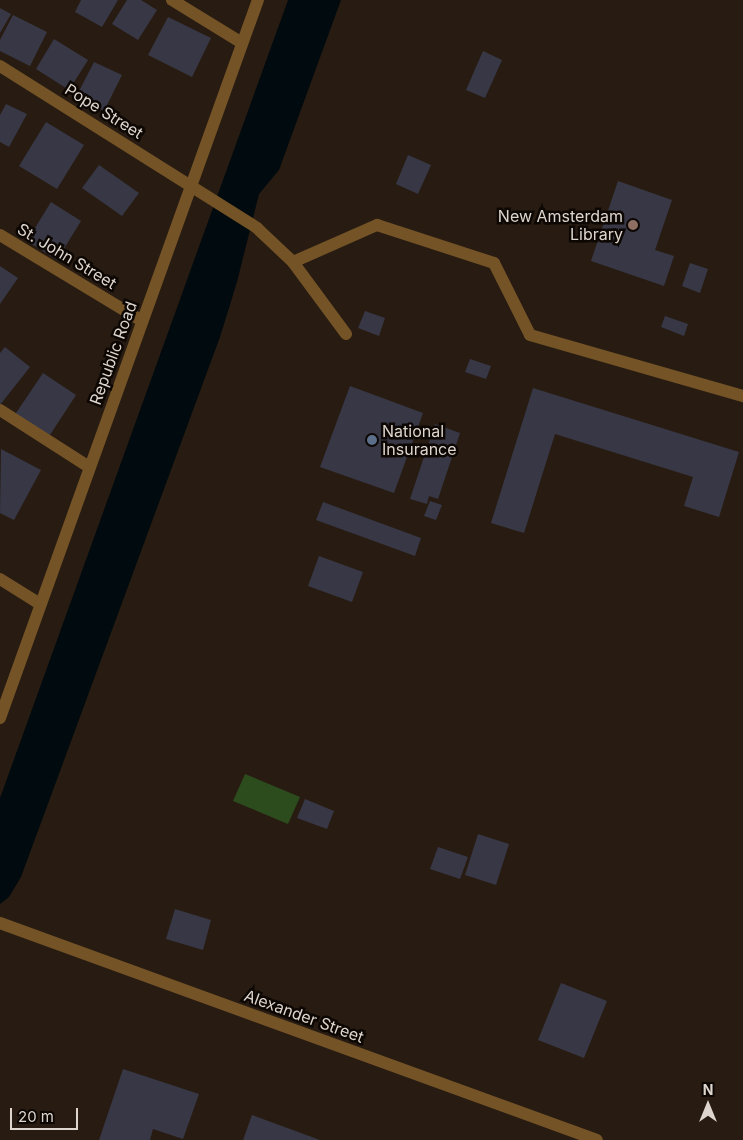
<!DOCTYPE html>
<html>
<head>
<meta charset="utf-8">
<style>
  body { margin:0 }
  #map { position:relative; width:743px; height:1140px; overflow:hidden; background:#281c12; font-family:Inter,sans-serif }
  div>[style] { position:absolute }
  .green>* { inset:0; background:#2c4c1e }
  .water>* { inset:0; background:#010a0e }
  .building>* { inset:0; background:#373746 }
  .minor>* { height:12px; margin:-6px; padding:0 6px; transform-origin:6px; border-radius:6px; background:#745326 }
  .dots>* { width:14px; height:14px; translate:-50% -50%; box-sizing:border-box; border:2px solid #0d0704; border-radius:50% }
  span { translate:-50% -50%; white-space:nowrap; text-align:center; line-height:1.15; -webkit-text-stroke:5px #0d0704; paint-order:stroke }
  .street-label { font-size:16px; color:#ddd5ce }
  .poi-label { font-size:16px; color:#ddd5ce }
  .right { translate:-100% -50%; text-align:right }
  .left { translate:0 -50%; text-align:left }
  .north { position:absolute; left:683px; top:1080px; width:50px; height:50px; -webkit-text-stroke:4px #0d0704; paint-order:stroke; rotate:0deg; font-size:14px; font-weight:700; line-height:20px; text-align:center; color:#ddd5ce }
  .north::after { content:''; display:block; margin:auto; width:18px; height:22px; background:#ddd5ce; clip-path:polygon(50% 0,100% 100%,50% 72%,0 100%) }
  .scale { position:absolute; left:10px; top:1108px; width:68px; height:22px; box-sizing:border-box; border:2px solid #ddd5ce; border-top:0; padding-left:6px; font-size:15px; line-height:18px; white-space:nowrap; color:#ddd5ce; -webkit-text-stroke:4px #0d0704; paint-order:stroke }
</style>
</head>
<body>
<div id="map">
  <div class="green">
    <div style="clip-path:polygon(245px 774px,300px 797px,288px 824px,233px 801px)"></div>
  </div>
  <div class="water">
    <div style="clip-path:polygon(288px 0,341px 0,279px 170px,259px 194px,237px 282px,220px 337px,21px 877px,9px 897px,0 904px,0 798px)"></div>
  </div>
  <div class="building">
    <div style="clip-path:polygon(81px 0,118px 0,102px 27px,75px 12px)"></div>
    <div style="clip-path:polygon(127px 0,141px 0,157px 10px,138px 40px,112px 24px)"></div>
    <div style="clip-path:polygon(0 8px,11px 14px,0 33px)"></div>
    <div style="clip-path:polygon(13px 15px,47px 32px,30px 66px,0 51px,0 40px)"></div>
    <div style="clip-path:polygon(168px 17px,211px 38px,192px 77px,148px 55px)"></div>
    <div style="clip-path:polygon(54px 39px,88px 60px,69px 90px,36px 69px)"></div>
    <div style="clip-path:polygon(483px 51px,502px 60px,485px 98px,466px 90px)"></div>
    <div style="clip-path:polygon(94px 62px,122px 75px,104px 111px,76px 97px)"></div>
    <div style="clip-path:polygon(6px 104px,27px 114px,9px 147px,0 142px,0 115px)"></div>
    <div style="clip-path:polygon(46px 122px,84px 145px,57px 189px,19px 166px)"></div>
    <div style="clip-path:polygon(408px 155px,431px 165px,418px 194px,396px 184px)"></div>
    <div style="clip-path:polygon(99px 165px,139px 193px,122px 216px,82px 188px)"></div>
    <div style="clip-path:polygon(618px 181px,672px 200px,655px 250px,674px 256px,664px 286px,591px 261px)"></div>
    <div style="clip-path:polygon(51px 202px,81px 221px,57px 260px,27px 241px)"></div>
    <div style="clip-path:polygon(690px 263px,708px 269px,700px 293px,682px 286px)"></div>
    <div style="clip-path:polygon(0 266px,18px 278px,0 304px)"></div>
    <div style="clip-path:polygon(365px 311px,385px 318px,379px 336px,358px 328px)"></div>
    <div style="clip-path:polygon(665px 316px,688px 324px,684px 336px,661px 327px)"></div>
    <div style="clip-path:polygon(5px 347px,30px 367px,0 405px,0 353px)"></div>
    <div style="clip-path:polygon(470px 359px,491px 366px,486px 379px,465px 372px)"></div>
    <div style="clip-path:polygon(43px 373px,76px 395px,48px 438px,14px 416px)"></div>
    <div style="clip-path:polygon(350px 386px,423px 413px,394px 493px,320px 467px)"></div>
    <div style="clip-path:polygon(533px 388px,739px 452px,719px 517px,684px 506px,693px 477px,555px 434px,524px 533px,491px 523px)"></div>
    <div style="clip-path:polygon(435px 424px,460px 433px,438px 499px,429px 496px,427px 504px,410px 499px)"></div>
    <div style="clip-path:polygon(1px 449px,41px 470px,14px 520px,0 513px)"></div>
    <div style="clip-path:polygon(430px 501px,442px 505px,436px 520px,424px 516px)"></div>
    <div style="clip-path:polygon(323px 502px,421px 538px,415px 556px,316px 520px)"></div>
    <div style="clip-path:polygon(319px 556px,363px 572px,352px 602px,308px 586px)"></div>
    <div style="clip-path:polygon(305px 799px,334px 811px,327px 829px,297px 818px)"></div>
    <div style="clip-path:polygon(478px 834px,509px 844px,496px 885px,465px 875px)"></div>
    <div style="clip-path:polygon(438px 847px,468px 857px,460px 879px,430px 869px)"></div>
    <div style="clip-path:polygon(175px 909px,211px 920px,203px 950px,166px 939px)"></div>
    <div style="clip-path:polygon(561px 983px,607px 1001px,584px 1058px,538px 1040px)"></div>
    <div style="clip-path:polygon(123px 1069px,199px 1094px,183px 1139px,153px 1129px,150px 1140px,99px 1140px)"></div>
    <div style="clip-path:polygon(252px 1115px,320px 1140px,243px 1140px)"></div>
  </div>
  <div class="minor">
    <div style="left:172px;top:0;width:82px;rotate:31.6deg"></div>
    <div style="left:0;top:66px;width:304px;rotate:32.2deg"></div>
    <div style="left:257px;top:228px;width:50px;rotate:43.4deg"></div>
    <div style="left:0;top:235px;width:166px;rotate:31.2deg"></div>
    <div style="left:346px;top:334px;width:89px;rotate:-126.4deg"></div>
    <div style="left:293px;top:262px;width:92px;rotate:-23.8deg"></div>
    <div style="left:377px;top:225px;width:123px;rotate:18deg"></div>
    <div style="left:494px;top:263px;width:80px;rotate:63.4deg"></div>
    <div style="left:530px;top:335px;width:222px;rotate:16deg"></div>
    <div style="left:0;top:410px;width:106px;rotate:32.6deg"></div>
    <div style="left:0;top:579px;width:47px;rotate:32deg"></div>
    <div style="left:0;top:718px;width:763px;rotate:-70.24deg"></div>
    <div style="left:0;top:923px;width:635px;rotate:19.98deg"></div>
  </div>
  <div class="dots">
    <div style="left:633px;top:225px;background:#8d6e63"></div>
    <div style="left:372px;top:440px;background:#5c6f8a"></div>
  </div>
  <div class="street-label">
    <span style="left:104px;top:111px;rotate:32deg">Pope Street</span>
    <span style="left:67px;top:256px;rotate:31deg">St. John Street</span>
    <span style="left:113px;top:353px;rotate:-70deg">Republic Road</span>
    <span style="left:304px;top:1016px;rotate:20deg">Alexander Street</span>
  </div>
  <div class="poi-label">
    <span class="right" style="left:623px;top:225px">New Amsterdam<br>Library</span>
    <span class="left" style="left:382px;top:440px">National<br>Insurance</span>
  </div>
  <div class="north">N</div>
  <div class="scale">20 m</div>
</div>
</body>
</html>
